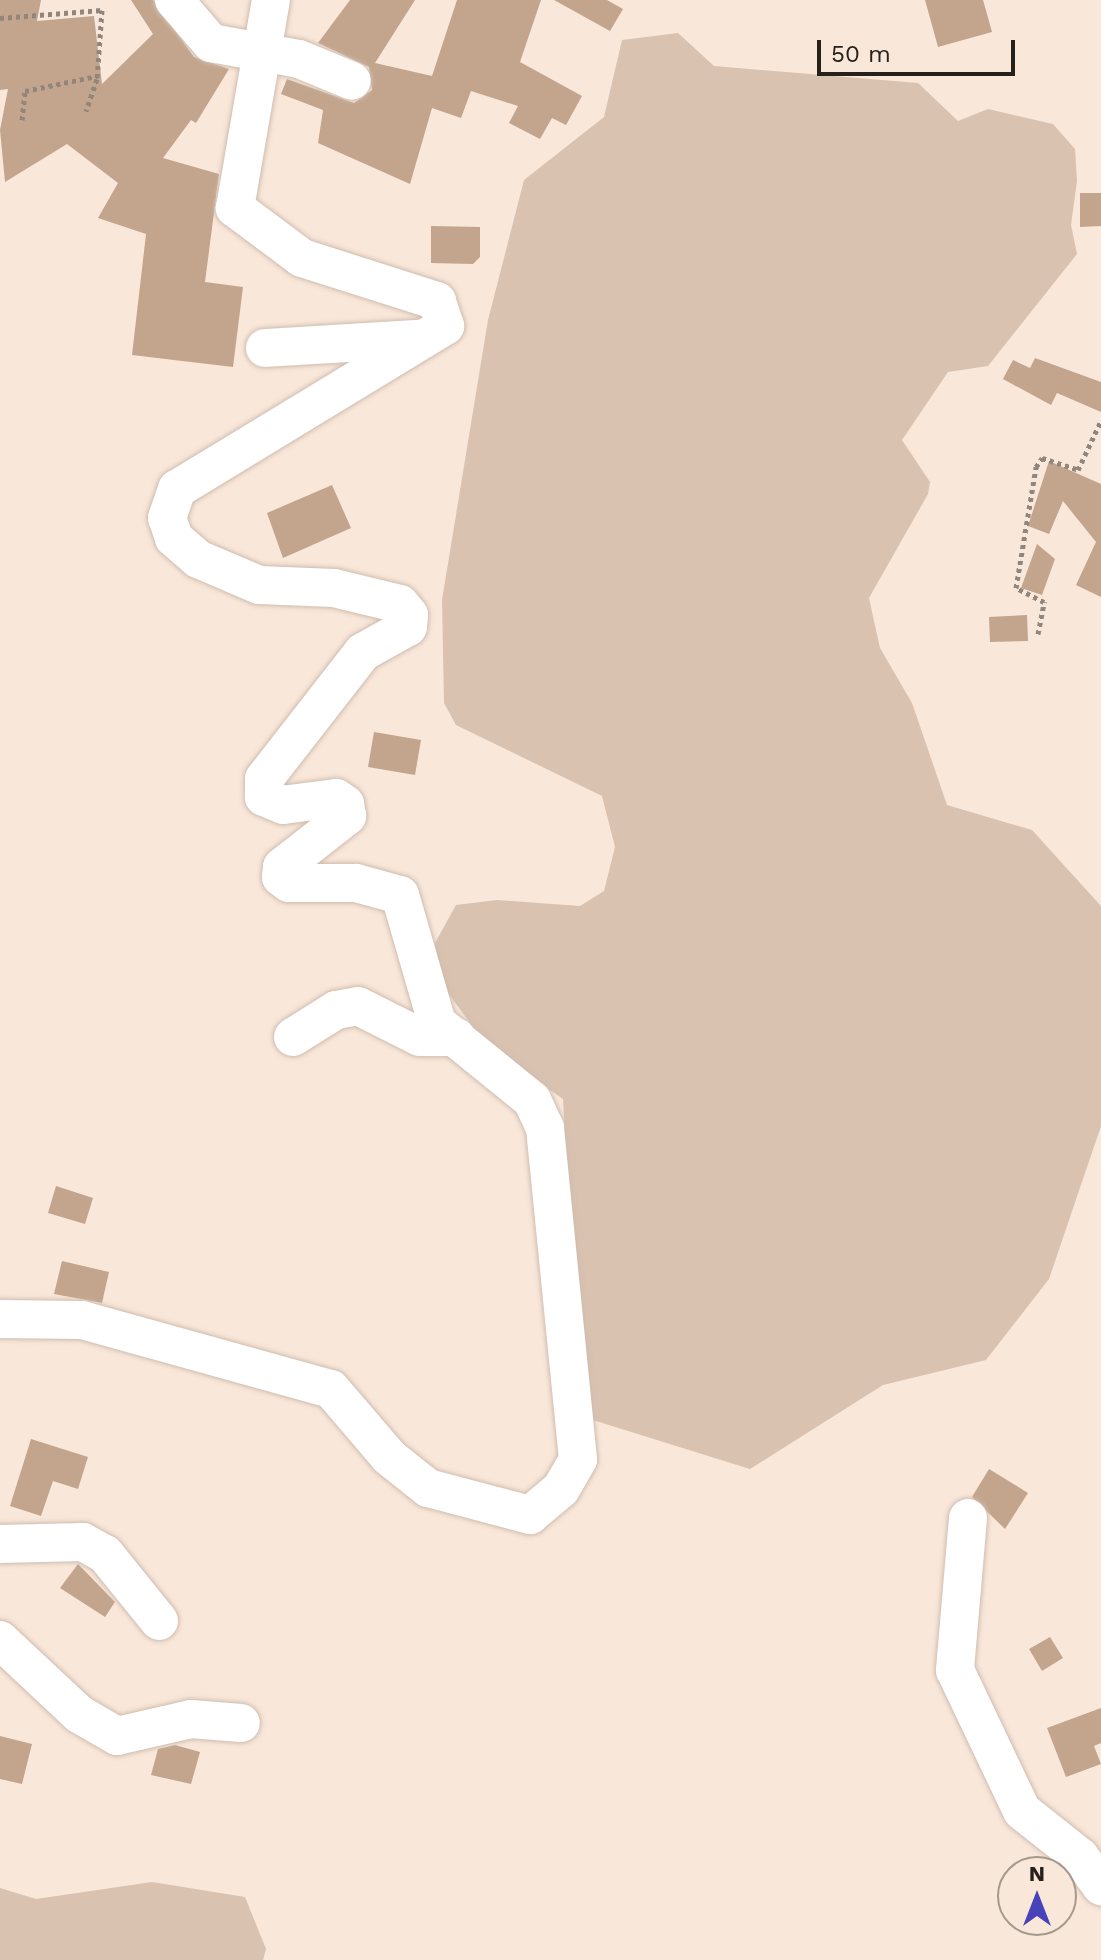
<!DOCTYPE html>
<html>
<head>
<meta charset="utf-8">
<style>
  body { margin:0 }
  #map { position:relative; width:1101px; height:1960px; overflow:hidden; background:#f9e7d9; font-family:"Work Sans",sans-serif }
  div>[style] { position:absolute }
  .green>* { inset:0; background:#d9c2b0 }
  .building>* { inset:0; background:#c3a58d }
  .path>* { height:5px; margin-top:-2.5px; transform-origin:0; background:repeating-linear-gradient(90deg,#92867c 0 4px,transparent 0 8px) }
  .roads { filter:drop-shadow(0 0 2px #cfbdb0) drop-shadow(0 0 2px #cfbdb0) }
  .minor>* { height:38px; margin:-19px; padding:0 19px; transform-origin:19px; border-radius:19px; background:#fff }
  span { translate:-50% -50%; white-space:nowrap; text-align:center; line-height:1.15; -webkit-text-stroke:6px #f9e7d9; paint-order:stroke }
  .north { position:absolute; left:997px; top:1856px; width:80px; height:80px; box-sizing:border-box; background:#f9e7d9; border:2px solid #a5988d; border-radius:50%; rotate:0deg; font-size:22px; font-weight:700; line-height:32px; text-align:center; color:#27211b }
  .north::after { content:''; display:block; margin:auto; width:28px; height:36px; background:#4943b9; clip-path:polygon(50% 0,100% 100%,50% 72%,0 100%) }
  .scale { position:absolute; left:817px; top:40px; width:198px; height:36px; box-sizing:border-box; border:4px solid #27211b; border-top:0; padding-left:10px; font-size:24px; line-height:28px; white-space:nowrap; color:#27211b; -webkit-text-stroke:6px #f9e7d9; paint-order:stroke }
</style>
</head>
<body>
<div id="map">
  <div class="green">
    <div style="clip-path:polygon(678px 33px,714px 66px,918px 83px,958px 121px,988px 109px,1053px 124px,1075px 149px,1077px 181px,1071px 225px,1077px 254px,988px 366px,948px 372px,902px 440px,930px 482px,928px 494px,869px 598px,880px 648px,912px 703px,947px 805px,1032px 830px,1101px 906px,1101px 1126px,1049px 1279px,986px 1360px,883px 1385px,750px 1469px,580px 1416px,563px 1099px,487px 1046px,437px 978px,435px 943px,456px 905px,497px 900px,580px 906px,604px 891px,615px 847px,602px 796px,456px 725px,444px 703px,442px 600px,488px 320px,524px 180px,604px 117px,622px 40px)"></div>
    <div style="clip-path:polygon(152px 1882px,245px 1897px,266px 1949px,263px 1960px,0 1960px,0 1888px,36px 1899px)"></div>
  </div>
  <div class="building">
    <div style="clip-path:polygon(0 0,41px 0,37px 21px,94px 16px,102px 84px,153px 34px,131px 0,153px 0,194px 57px,229px 69px,196px 123px,191px 120px,163px 158px,219px 174px,205px 282px,243px 287px,233px 367px,132px 355px,146px 234px,98px 218px,118px 183px,67px 144px,5px 182px,0 130px,8px 89px,0 90px)"></div>
    <div style="clip-path:polygon(350px 0,415px 0,375px 63px,432px 76px,457px 0,541px 0,520px 62px,582px 96px,566px 125px,552px 118px,540px 139px,509px 123px,518px 106px,471px 91px,461px 118px,432px 108px,410px 184px,318px 143px,323px 110px,281px 94px,287px 79px,354px 103px,372px 90px,369px 67px,318px 43px)"></div>
    <div style="clip-path:polygon(554px 0,607px 0,623px 9px,610px 31px)"></div>
    <div style="clip-path:polygon(925px 0,983px 0,992px 32px,938px 47px)"></div>
    <div style="clip-path:polygon(1080px 193px,1101px 193px,1101px 226px,1080px 227px)"></div>
    <div style="clip-path:polygon(431px 226px,480px 227px,480px 257px,473px 264px,431px 263px)"></div>
    <div style="clip-path:polygon(1035px 358px,1101px 382px,1101px 412px,1057px 393px,1051px 405px,1003px 379px,1013px 360px,1030px 368px)"></div>
    <div style="clip-path:polygon(1049px 461px,1101px 484px,1101px 597px,1076px 585px,1096px 542px,1063px 501px,1049px 534px,1028px 526px)"></div>
    <div style="clip-path:polygon(332px 485px,351px 528px,283px 558px,267px 513px)"></div>
    <div style="clip-path:polygon(1037px 544px,1055px 559px,1042px 595px,1021px 588px)"></div>
    <div style="clip-path:polygon(1027px 615px,1028px 641px,990px 642px,989px 617px)"></div>
    <div style="clip-path:polygon(374px 732px,421px 740px,415px 775px,368px 767px)"></div>
    <div style="clip-path:polygon(56px 1186px,93px 1198px,85px 1224px,48px 1213px)"></div>
    <div style="clip-path:polygon(62px 1261px,109px 1272px,102px 1303px,54px 1294px)"></div>
    <div style="clip-path:polygon(31px 1439px,88px 1457px,78px 1489px,53px 1481px,41px 1516px,10px 1506px)"></div>
    <div style="clip-path:polygon(989px 1469px,1028px 1493px,1005px 1529px,972px 1497px)"></div>
    <div style="clip-path:polygon(78px 1564px,115px 1602px,105px 1617px,60px 1588px)"></div>
    <div style="clip-path:polygon(1050px 1637px,1063px 1658px,1042px 1671px,1029px 1649px)"></div>
    <div style="clip-path:polygon(1101px 1708px,1101px 1743px,1094px 1746px,1101px 1764px,1066px 1777px,1047px 1728px)"></div>
    <div style="clip-path:polygon(0 1736px,32px 1744px,22px 1784px,0 1779px)"></div>
    <div style="clip-path:polygon(175px 1745px,200px 1752px,191px 1784px,151px 1775px,158px 1749px)"></div>
  </div>
  <div class="path">
    <div style="left:0;top:18px;width:102px;rotate:-4.5deg"></div>
    <div style="left:102px;top:10px;width:69px;rotate:94.1deg"></div>
    <div style="left:97px;top:79px;width:34px;rotate:109deg"></div>
    <div style="left:22px;top:120px;width:29px;rotate:-84deg"></div>
    <div style="left:25px;top:91px;width:74px;rotate:-11.8deg"></div>
    <div style="left:1038px;top:634px;width:33px;rotate:-79deg"></div>
    <div style="left:1044px;top:602px;width:31px;rotate:-153deg"></div>
    <div style="left:1016px;top:588px;width:123px;rotate:-80.6deg"></div>
    <div style="left:1036px;top:467px;width:11px;rotate:-56deg"></div>
    <div style="left:1042px;top:458px;width:38px;rotate:18deg"></div>
    <div style="left:1078px;top:470px;width:54px;rotate:-64.9deg"></div>
  </div>
  <div class="roads">
    <div class="minor">
      <div style="left:174px;top:0;width:57px;rotate:49.3deg"></div>
      <div style="left:211px;top:43px;width:89px;rotate:10.3deg"></div>
      <div style="left:299px;top:59px;width:57px;rotate:22.5deg"></div>
      <div style="left:265px;top:348px;width:153px;rotate:-3.4deg"></div>
      <div style="left:293px;top:1037px;width:51px;rotate:-32.1deg"></div>
      <div style="left:336px;top:1010px;width:22px;rotate:-10deg"></div>
      <div style="left:358px;top:1006px;width:69px;rotate:26.6deg"></div>
      <div style="left:420px;top:1037px;width:36px"></div>
      <div style="left:0;top:1319px;width:82px;rotate:0.7deg"></div>
      <div style="left:82px;top:1320px;width:258px;rotate:15.5deg"></div>
      <div style="left:331px;top:1389px;width:89px;rotate:49.5deg"></div>
      <div style="left:389px;top:1457px;width:50px;rotate:38.5deg"></div>
      <div style="left:428px;top:1488px;width:106px;rotate:14.8deg"></div>
      <div style="left:530px;top:1515px;width:40px;rotate:-40deg"></div>
      <div style="left:561px;top:1489px;width:34px;rotate:-60deg"></div>
      <div style="left:578px;top:1459px;width:333px;rotate:-95.7deg"></div>
      <div style="left:545px;top:1128px;width:31px;rotate:-115deg"></div>
      <div style="left:532px;top:1100px;width:122px;rotate:-141deg"></div>
      <div style="left:437px;top:1023px;width:133px;rotate:-106.1deg"></div>
      <div style="left:400px;top:895px;width:46px;rotate:-164.7deg"></div>
      <div style="left:356px;top:883px;width:67px;rotate:180deg"></div>
      <div style="left:289px;top:883px;width:10px;rotate:-143deg"></div>
      <div style="left:281px;top:877px;width:10px;rotate:-84deg"></div>
      <div style="left:282px;top:867px;width:83px;rotate:-38.1deg"></div>
      <div style="left:347px;top:816px;width:12px;rotate:-99deg"></div>
      <div style="left:345px;top:804px;width:11px;rotate:-146deg"></div>
      <div style="left:336px;top:798px;width:53px;rotate:172.5deg"></div>
      <div style="left:283px;top:805px;width:21px;rotate:-157deg"></div>
      <div style="left:264px;top:797px;width:18px;rotate:-90deg"></div>
      <div style="left:264px;top:779px;width:161px;rotate:-52.1deg"></div>
      <div style="left:363px;top:652px;width:51px;rotate:-29.1deg"></div>
      <div style="left:408px;top:627px;width:12px;rotate:-85deg"></div>
      <div style="left:409px;top:615px;width:14px;rotate:-129deg"></div>
      <div style="left:400px;top:604px;width:68px;rotate:-166.4deg"></div>
      <div style="left:334px;top:588px;width:75px;rotate:-177.7deg"></div>
      <div style="left:259px;top:585px;width:66px;rotate:-156.9deg"></div>
      <div style="left:198px;top:559px;width:32px;rotate:-139deg"></div>
      <div style="left:174px;top:538px;width:21px;rotate:-109deg"></div>
      <div style="left:167px;top:518px;width:31px;rotate:-71deg"></div>
      <div style="left:177px;top:489px;width:314px;rotate:-31.3deg"></div>
      <div style="left:445px;top:326px;width:26px;rotate:-108deg"></div>
      <div style="left:437px;top:301px;width:142px;rotate:-162.3deg"></div>
      <div style="left:302px;top:258px;width:84px;rotate:-143.3deg"></div>
      <div style="left:235px;top:208px;width:211px;rotate:-80.2deg"></div>
      <div style="left:968px;top:1518px;width:153px;rotate:94.9deg"></div>
      <div style="left:955px;top:1670px;width:156px;rotate:64.6deg"></div>
      <div style="left:1022px;top:1811px;width:74px;rotate:38.4deg"></div>
      <div style="left:1080px;top:1857px;width:36px;rotate:54deg"></div>
      <div style="left:0;top:1544px;width:83px;rotate:-1.4deg"></div>
      <div style="left:83px;top:1542px;width:25px;rotate:29deg"></div>
      <div style="left:105px;top:1554px;width:86px;rotate:51.1deg"></div>
      <div style="left:0;top:1640px;width:108px;rotate:43.1deg"></div>
      <div style="left:79px;top:1714px;width:44px;rotate:30.1deg"></div>
      <div style="left:117px;top:1736px;width:76px;rotate:-12.9deg"></div>
      <div style="left:191px;top:1719px;width:50px;rotate:4.6deg"></div>
    </div>
  </div>
  <div class="north">N</div>
  <div class="scale">50 m</div>
</div>
</body>
</html>
